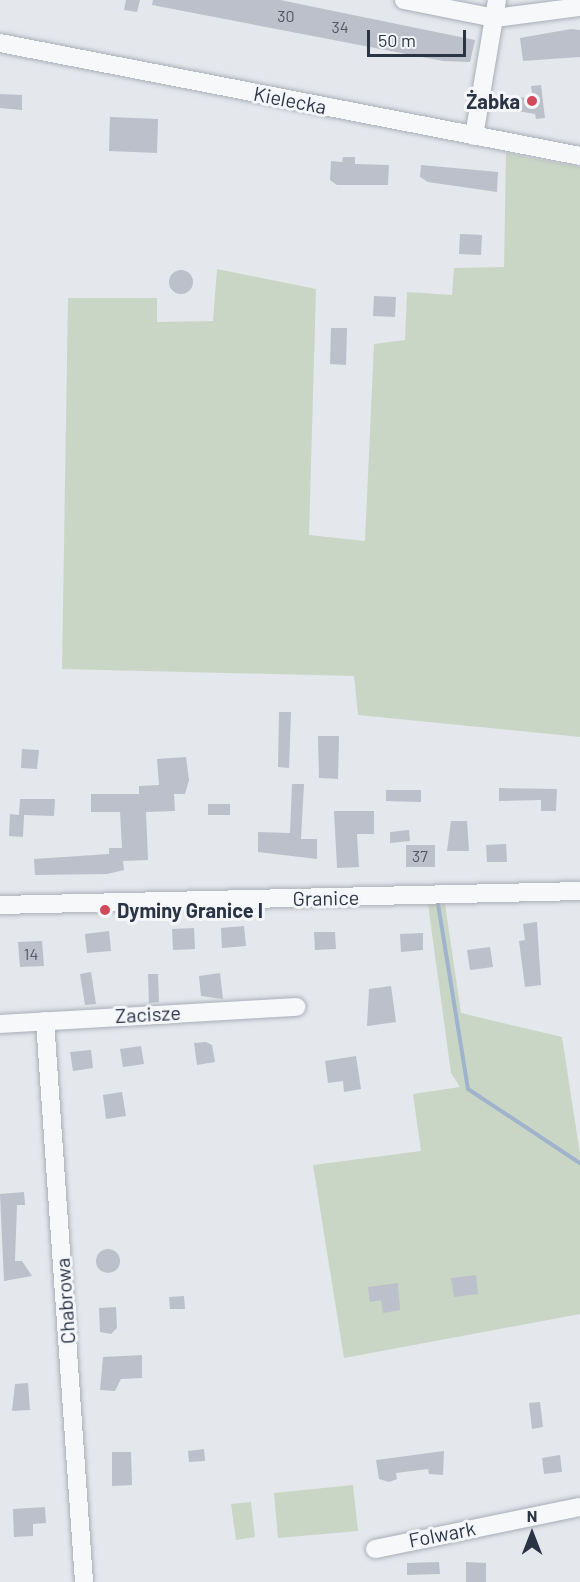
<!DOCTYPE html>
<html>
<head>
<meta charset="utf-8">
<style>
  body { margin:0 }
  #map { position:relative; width:580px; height:1582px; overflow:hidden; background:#e4e7ec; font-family:Barlow,sans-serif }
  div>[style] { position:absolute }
  .green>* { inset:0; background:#c9d6c5 }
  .stream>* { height:4px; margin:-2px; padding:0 2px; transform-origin:2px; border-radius:2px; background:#9fb4cc }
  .building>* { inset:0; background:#bbc0ca }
  .round { border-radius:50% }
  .roads { filter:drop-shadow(0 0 2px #a9aeb7) drop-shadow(0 0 2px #a9aeb7) }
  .minor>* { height:18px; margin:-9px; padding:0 9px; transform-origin:9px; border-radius:9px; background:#f7f8fa }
  .dots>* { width:16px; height:16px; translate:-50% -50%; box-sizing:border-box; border:3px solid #f4f6f9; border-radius:50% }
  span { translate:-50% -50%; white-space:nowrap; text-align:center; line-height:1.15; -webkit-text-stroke:6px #f4f6f9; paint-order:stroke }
  .number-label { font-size:16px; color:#4f5766 }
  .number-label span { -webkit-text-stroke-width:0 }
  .street-label { font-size:20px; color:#2b3445 }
  .poi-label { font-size:20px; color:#2b3445; font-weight:700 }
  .right { translate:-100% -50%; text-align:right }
  .left { translate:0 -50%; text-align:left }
  .north { position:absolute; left:502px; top:1504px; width:60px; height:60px; -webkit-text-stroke:4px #f4f6f9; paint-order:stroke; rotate:0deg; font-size:16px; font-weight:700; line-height:24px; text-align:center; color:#2b3445 }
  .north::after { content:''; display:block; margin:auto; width:21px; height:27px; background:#2b3445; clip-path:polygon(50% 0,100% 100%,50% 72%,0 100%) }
  .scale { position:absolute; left:367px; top:30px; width:99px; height:27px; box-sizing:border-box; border:3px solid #2b3445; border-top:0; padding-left:8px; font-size:18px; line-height:21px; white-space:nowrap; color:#2b3445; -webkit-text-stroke:4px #f4f6f9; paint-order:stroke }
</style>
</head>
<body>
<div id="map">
  <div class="green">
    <div style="clip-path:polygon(506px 153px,580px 167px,580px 737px,358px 715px,354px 676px,62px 669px,68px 298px,157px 298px,157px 322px,213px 321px,217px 269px,316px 289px,309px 535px,365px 541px,374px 344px,405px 340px,407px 292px,452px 295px,454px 268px,504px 267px)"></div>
    <div style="clip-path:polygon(428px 904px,445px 904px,461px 1013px,562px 1037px,580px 1154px,580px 1314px,344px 1358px,313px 1165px,421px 1151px,413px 1094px,460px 1087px,451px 1073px)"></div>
    <div style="clip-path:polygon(353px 1485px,358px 1531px,278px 1538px,274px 1493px)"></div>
    <div style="clip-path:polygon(251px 1502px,255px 1537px,236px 1540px,231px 1504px)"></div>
  </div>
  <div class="stream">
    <div style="left:438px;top:904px;width:187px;rotate:80.8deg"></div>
    <div style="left:468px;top:1089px;width:134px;rotate:33.5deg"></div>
  </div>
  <div class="building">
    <div style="clip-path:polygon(126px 0,140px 0,137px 12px,124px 10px)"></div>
    <div style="clip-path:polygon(153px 0,280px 0,475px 40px,470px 62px,443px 61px,152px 5px)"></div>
    <div style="clip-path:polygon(571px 29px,580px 30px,580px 57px,523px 61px,520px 38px)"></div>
    <div style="clip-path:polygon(541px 85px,545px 118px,536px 119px,535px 114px,518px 111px,521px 97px,533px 100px,531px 86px)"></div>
    <div style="clip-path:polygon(0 94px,22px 95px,22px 110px,0 108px)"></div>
    <div style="clip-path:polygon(110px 117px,158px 119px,157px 153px,109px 151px)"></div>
    <div style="clip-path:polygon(343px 157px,355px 157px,355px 164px,389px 165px,388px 185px,337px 185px,330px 180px,331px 161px,342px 162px)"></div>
    <div style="clip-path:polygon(421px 165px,498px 172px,497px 192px,428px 182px,420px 177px)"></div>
    <div style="clip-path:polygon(460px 234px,482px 235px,481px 255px,459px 254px)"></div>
    <div class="round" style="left:169px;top:270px;width:24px;height:24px"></div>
    <div style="clip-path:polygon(374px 296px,396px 297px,395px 317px,373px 316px)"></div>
    <div style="clip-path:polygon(331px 328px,347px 328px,346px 365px,330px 364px)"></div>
    <div style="clip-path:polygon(279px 712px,291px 712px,289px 768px,278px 767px)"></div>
    <div style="clip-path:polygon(318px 736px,339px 736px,338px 779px,319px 778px)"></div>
    <div style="clip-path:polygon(22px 749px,39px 750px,37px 769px,21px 768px)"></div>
    <div style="clip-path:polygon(186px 757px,189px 780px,185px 794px,174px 794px,175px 811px,146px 812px,148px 860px,123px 861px,124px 870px,107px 874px,35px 875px,34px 859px,109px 854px,109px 848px,122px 848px,120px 812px,91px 812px,91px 794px,139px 794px,139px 786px,159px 785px,157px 759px)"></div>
    <div style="clip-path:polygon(292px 784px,304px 784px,301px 839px,317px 839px,317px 859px,258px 852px,258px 832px,290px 833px)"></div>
    <div style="clip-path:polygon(499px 788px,557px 789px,556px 811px,541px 811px,541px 800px,499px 801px)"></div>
    <div style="clip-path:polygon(386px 790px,421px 790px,421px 802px,386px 801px)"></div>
    <div style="clip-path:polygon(20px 799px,55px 799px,54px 816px,24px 815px,23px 837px,9px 836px,10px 814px,19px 815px)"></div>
    <div style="clip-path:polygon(208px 804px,230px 804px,230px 815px,208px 815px)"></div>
    <div style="clip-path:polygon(334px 811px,374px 811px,374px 834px,357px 834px,359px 867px,337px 868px)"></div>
    <div style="clip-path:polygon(451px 821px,467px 821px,469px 851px,447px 851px)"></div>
    <div style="clip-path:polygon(409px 830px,410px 841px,390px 843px,390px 832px)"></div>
    <div style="clip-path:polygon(506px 844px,507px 862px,487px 862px,486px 845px)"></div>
    <div style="clip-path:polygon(406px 845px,435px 845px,435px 867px,406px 867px)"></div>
    <div style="clip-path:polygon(537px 922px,541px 985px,525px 987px,519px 941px,525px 940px,523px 924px)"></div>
    <div style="clip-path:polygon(244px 926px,246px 946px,222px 948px,221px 928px)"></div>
    <div style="clip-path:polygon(194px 928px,195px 949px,173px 950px,172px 929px)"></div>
    <div style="clip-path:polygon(109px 931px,111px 951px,87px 953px,85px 934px)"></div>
    <div style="clip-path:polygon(314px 932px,335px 932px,336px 949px,315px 950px)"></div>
    <div style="clip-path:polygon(423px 933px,423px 950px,401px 952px,400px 934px)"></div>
    <div style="clip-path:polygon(42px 941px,44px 966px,20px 967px,18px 942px)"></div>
    <div style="clip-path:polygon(490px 947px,493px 967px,470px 970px,467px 950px)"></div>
    <div style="clip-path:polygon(91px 972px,96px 1004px,85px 1005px,80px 974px)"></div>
    <div style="clip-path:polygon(220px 973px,223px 999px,201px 996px,199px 976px)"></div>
    <div style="clip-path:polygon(148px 974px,158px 974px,159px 1002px,149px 1003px)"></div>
    <div style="clip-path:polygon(391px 986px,396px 1022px,367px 1026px,369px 989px)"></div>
    <div style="clip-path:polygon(206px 1042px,212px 1045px,215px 1062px,197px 1065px,194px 1043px)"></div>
    <div style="clip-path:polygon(141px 1046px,144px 1064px,123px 1067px,120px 1049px)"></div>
    <div style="clip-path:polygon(91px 1050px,93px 1068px,73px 1071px,70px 1052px)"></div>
    <div style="clip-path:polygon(356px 1056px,361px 1089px,344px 1092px,343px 1081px,328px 1083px,325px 1061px)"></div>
    <div style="clip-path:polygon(122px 1092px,126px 1116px,106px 1119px,103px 1095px)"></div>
    <div style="clip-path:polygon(24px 1192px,25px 1205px,17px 1205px,15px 1261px,22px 1261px,32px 1276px,4px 1281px,0 1194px)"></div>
    <div class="round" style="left:96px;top:1249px;width:24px;height:24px"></div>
    <div style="clip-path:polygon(476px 1275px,478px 1294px,454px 1297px,451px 1278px)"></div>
    <div style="clip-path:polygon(398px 1283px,400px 1310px,383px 1313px,381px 1300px,370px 1302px,368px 1287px)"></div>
    <div style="clip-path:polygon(184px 1296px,185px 1309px,170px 1309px,169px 1297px)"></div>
    <div style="clip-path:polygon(116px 1307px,117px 1328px,111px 1334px,100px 1332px,99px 1308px)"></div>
    <div style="clip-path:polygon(142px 1355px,142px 1378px,121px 1379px,115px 1391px,100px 1390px,103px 1357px)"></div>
    <div style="clip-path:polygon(28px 1383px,30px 1410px,12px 1411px,15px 1384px)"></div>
    <div style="clip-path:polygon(540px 1402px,543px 1427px,532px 1429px,529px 1403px)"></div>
    <div style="clip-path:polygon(204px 1449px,205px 1461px,189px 1462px,188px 1451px)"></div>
    <div style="clip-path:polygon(444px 1451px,443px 1475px,429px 1474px,428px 1469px,396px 1473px,397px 1479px,389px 1482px,379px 1479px,376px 1460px)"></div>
    <div style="clip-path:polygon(112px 1452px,131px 1452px,132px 1485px,112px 1486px)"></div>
    <div style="clip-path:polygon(560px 1455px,562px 1472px,544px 1474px,542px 1458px)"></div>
    <div style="clip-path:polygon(45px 1507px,46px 1523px,33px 1524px,33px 1536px,14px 1537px,13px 1509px)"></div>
    <div style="clip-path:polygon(439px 1562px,440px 1574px,407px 1575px,407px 1563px)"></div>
    <div style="clip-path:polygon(466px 1562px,486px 1563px,486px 1582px,466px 1582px)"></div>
  </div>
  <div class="roads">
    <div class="minor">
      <div style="left:404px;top:0;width:93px;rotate:11.2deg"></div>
      <div style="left:495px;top:18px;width:86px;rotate:-7.4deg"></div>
      <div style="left:0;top:43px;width:591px;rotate:11.02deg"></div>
      <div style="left:474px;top:136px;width:138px;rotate:-80.4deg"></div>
      <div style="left:0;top:905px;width:580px;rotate:-1.38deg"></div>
      <div style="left:45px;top:1021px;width:562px;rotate:86.02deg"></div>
      <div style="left:0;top:1024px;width:297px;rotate:-3.3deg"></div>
      <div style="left:375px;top:1549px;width:209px;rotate:-11.6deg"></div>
    </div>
  </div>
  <div class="dots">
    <div style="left:532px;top:101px;background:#d1495b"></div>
    <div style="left:105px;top:910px;background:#d1495b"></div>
  </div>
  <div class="number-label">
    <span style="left:286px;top:16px">30</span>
    <span style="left:340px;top:27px">34</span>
    <span style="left:420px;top:856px">37</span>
    <span style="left:31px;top:954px">14</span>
  </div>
  <div class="street-label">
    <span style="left:290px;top:100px;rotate:11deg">Kielecka</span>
    <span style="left:326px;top:898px;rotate:-1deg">Granice</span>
    <span style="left:148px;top:1014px;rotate:-3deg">Zacisze</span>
    <span style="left:65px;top:1301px;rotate:-94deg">Chabrowa</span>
    <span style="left:442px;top:1534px;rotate:-11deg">Folwark</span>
  </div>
  <div class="poi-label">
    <span class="right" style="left:520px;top:101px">Żabka</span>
    <span class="left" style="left:117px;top:910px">Dyminy Granice I</span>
  </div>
  <div class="north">N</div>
  <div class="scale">50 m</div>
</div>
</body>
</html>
